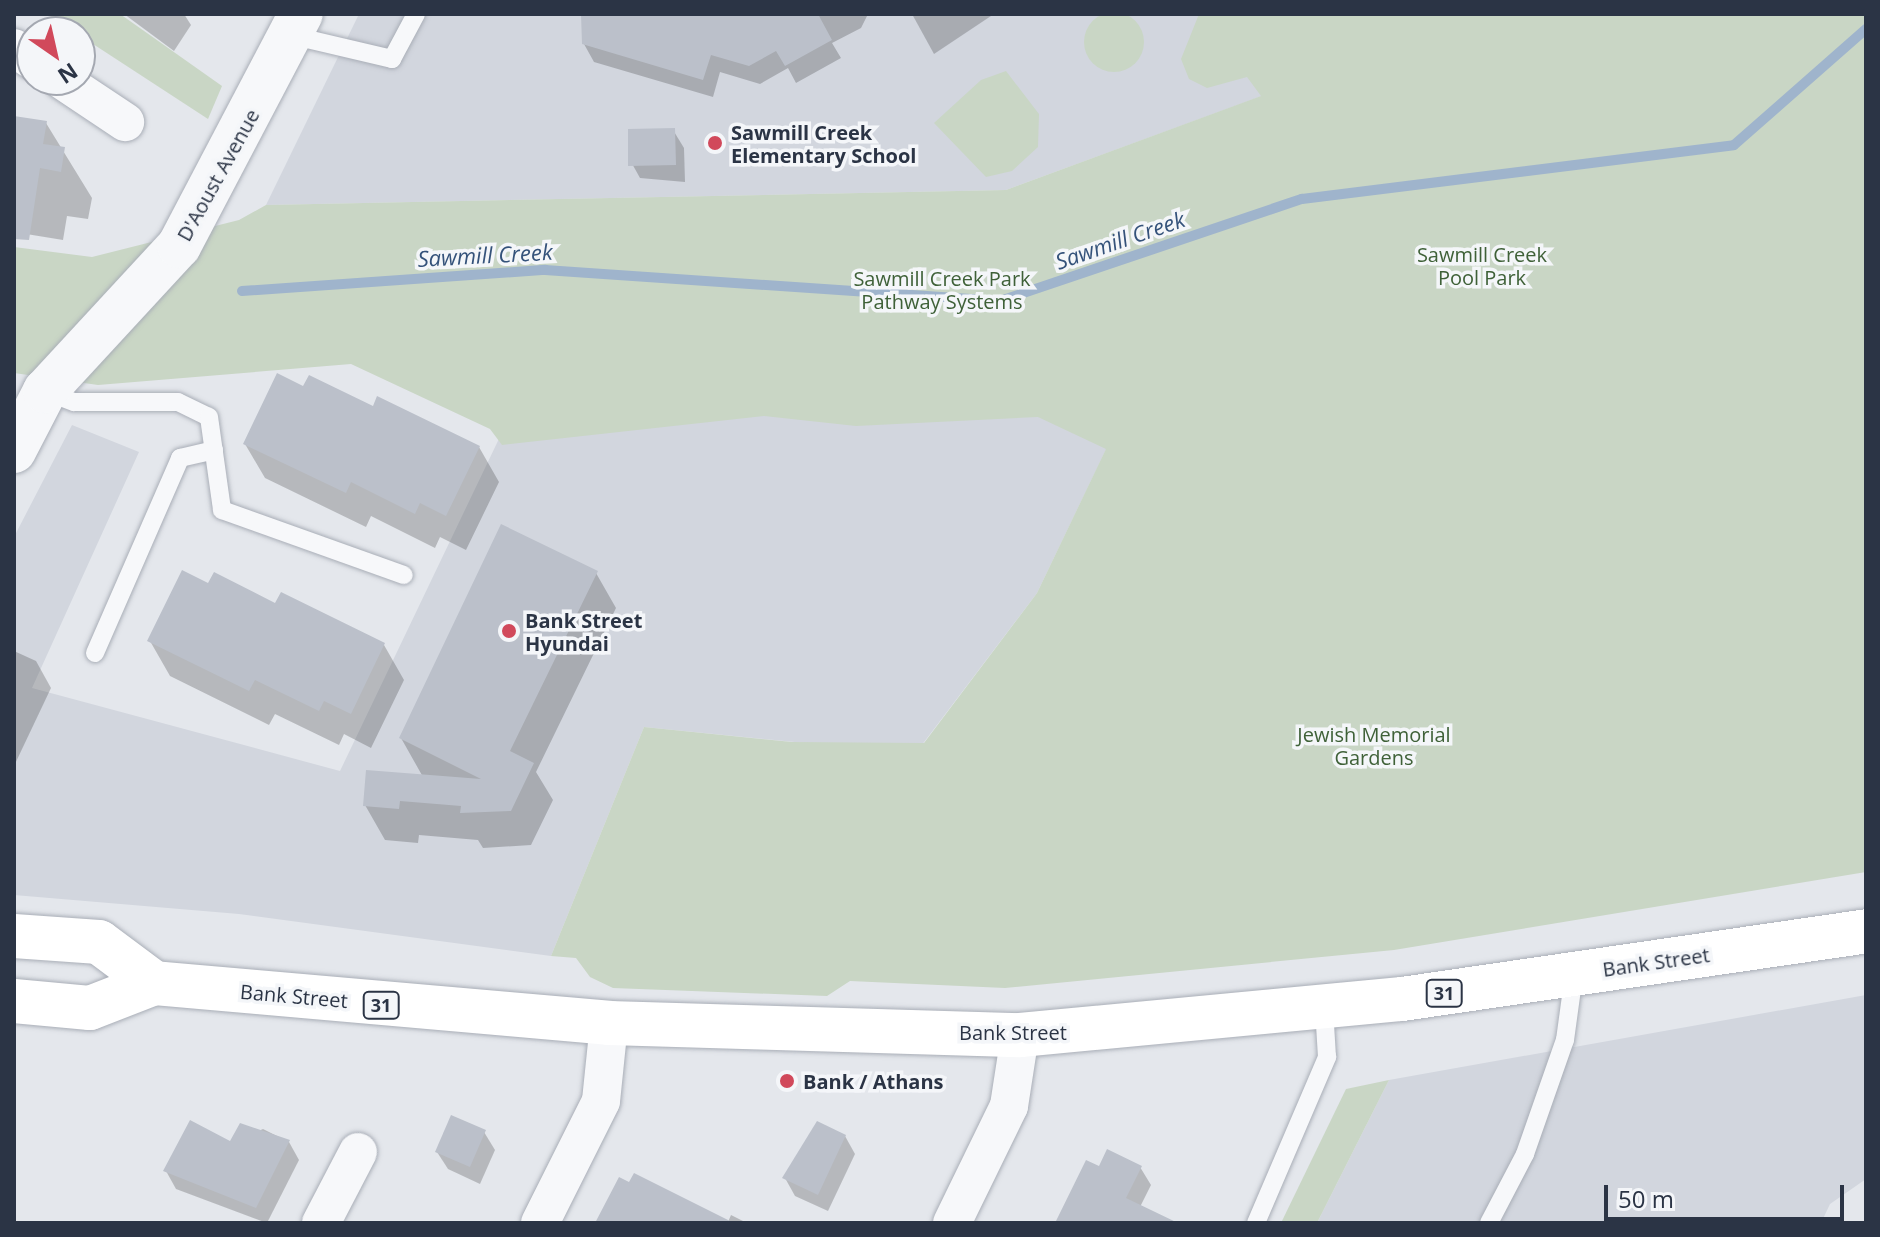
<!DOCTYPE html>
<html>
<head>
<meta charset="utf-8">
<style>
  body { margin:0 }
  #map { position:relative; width:1880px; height:1237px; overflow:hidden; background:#e4e7ec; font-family:"Open Sans",sans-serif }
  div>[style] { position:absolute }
  .built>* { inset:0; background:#d2d6de }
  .green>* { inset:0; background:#c9d6c5 }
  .round { border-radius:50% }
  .shadow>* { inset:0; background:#0003 }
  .stream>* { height:10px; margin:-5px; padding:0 5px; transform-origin:5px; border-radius:5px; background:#9fb4cc }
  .building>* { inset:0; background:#bbc0ca }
  .roads { filter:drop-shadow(0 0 2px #a9aeb7) drop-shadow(0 0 2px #a9aeb7) }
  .service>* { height:18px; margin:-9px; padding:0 9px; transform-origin:9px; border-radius:9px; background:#f7f8fa }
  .minor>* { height:38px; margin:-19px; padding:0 19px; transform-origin:19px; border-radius:19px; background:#f7f8fa }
  .tertiary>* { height:44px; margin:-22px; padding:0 22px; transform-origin:22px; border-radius:22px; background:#f7f8fa }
  .primary>* { height:44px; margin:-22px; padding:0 22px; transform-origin:22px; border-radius:22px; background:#fff }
  .dots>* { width:22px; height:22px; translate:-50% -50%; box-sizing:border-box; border:4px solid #f4f6f9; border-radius:50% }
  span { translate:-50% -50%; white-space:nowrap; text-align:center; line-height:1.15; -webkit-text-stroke:7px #f4f6f9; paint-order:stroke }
  .shield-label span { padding:2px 6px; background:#f4f6f9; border:2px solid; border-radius:6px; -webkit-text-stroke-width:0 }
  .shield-label { font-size:18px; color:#2b3445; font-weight:700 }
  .poi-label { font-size:20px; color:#2b3445; font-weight:700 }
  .left { translate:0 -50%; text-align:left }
  .street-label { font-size:20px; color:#2b3445 }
  .park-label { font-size:20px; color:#3f6138 }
  .water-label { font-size:22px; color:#34527a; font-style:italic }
  .frame { position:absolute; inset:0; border:16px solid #2b3445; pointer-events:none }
  .north { position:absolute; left:16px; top:16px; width:80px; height:80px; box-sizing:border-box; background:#f4f6f9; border:2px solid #a4a8b1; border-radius:50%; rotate:146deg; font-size:22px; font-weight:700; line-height:32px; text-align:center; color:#2b3445 }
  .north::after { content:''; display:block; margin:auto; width:28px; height:36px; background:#d1495b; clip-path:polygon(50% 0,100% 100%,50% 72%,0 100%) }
  .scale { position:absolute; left:1604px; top:1185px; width:240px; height:36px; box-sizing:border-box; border:4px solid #2b3445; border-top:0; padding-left:10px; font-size:24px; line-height:28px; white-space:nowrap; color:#2b3445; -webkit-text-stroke:6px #f4f6f9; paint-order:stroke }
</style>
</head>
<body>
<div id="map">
  <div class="built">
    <div style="clip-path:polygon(359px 14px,1265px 14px,1262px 96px,1006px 190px,266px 205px)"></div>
    <div style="clip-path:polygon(1168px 321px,1037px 593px,915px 754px,644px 727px,551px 956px,239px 914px,14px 895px,14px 537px,72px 425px,139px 452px,32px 688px,340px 771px,541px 351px)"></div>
    <div style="clip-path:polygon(1866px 995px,1866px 1179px,1830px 1204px,1821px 1223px,1317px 1223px,1389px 1080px)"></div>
  </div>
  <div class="green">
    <div class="round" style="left:1084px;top:12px;width:60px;height:60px"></div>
    <div style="clip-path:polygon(47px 14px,120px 14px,222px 86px,208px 119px)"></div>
    <div style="clip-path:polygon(1199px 14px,1866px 14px,1866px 872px,1394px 950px,1005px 988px,850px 981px,827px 996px,613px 988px,590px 977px,576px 958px,551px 956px,644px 727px,792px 742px,924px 743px,1037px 593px,1106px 449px,1038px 417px,856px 426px,764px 416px,502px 445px,490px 429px,351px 364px,98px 385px,14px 373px,14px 247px,92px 257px,239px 220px,266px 205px,1006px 190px,1261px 96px,1247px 77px,1207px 88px,1189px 79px,1181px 59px)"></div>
    <div style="clip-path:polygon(1006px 71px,1039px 114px,1038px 147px,1012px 171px,986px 177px,934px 123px,981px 80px)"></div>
    <div style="clip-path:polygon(1389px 1080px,1317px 1223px,1281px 1223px,1346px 1089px)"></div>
  </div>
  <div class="shadow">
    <div style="clip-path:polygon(124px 14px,184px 14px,191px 25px,174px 51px)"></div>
    <div style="clip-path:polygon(593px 14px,868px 14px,861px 28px,832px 43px,841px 58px,796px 83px,788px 68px,760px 84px,720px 72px,713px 97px,594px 62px,584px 44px)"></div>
    <div style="clip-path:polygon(912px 14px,994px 14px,934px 54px)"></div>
    <div style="clip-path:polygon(14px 118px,46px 123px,92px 198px,88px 219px,67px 216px,63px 240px,14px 232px)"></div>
    <div style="clip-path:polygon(673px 130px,684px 148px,685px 182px,640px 178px,630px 160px)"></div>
    <div style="clip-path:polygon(304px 388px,479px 447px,499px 482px,466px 550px,440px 537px,435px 548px,371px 516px,366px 527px,265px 478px,245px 444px)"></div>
    <div style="clip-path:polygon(596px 573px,616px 608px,536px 772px,553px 800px,531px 845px,483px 848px,478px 840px,419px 835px,418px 843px,385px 840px,365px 805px,423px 777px,401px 738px)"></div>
    <div style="clip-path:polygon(209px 586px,384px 645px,404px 680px,371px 748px,344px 734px,339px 745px,275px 714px,269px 725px,170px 676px,150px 641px)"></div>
    <div style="clip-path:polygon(14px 651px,36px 661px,51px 688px,14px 766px)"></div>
    <div style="clip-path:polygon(263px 1129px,289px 1142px,299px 1160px,267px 1223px,176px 1189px,166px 1171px)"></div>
    <div style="clip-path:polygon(484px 1132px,495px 1150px,480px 1184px,448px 1169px,437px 1152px)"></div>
    <div style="clip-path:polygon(845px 1136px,855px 1154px,828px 1211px,795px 1196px,785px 1178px)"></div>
    <div style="clip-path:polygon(1140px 1167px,1151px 1185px,1140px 1207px,1152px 1223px,1058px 1223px,1100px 1169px)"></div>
    <div style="clip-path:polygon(731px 1215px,747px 1223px,600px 1223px,728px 1222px)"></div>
  </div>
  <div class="stream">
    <div style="left:242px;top:291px;width:304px;rotate:-4deg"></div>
    <div style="left:545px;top:270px;width:456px;rotate:3.9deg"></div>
    <div style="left:1000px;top:301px;width:319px;rotate:-18.7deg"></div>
    <div style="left:1302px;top:199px;width:435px;rotate:-7.1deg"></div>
    <div style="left:1734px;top:145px;width:176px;rotate:-41.3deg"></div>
  </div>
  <div class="building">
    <div style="clip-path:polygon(581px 14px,818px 14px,832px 40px,785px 66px,776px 51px,749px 66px,711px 55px,703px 80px,582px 44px)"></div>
    <div style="clip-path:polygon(14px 116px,47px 121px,43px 144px,65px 147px,61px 172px,40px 168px,29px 240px,14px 239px)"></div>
    <div style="clip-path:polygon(675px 128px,676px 165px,628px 166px,628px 129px)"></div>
    <div style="clip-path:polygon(277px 373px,303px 386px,309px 375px,373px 406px,377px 396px,480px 446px,446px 516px,420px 503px,415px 514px,351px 482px,346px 493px,243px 444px)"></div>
    <div style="clip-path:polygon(501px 524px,598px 571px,510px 751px,534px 763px,511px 811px,460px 813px,461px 806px,400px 801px,399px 809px,363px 806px,366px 770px,481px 779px,399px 738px)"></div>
    <div style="clip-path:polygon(182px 570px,208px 583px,214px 572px,275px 603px,281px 592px,385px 643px,351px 714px,324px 701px,319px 711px,255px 680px,249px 691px,147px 641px)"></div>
    <div style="clip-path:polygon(451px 1115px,486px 1130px,470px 1167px,435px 1152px)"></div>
    <div style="clip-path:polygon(190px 1120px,230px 1141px,240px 1123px,290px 1140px,256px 1208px,163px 1171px)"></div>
    <div style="clip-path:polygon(817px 1121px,846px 1135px,818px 1195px,782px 1178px)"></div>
    <div style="clip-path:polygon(1107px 1149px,1142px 1166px,1126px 1198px,1178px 1223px,1055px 1223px,1086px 1160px,1099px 1166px)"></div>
    <div style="clip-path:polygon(634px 1173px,734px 1223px,595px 1223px,619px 1177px,629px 1182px)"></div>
  </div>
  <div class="roads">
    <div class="service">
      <div style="left:290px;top:35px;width:105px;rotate:13.2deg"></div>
      <div style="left:392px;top:59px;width:51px;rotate:-61.9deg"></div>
      <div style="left:45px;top:391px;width:31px;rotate:21deg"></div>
      <div style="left:74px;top:402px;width:104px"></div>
      <div style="left:178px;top:402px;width:34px;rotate:26deg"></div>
      <div style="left:209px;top:417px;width:94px;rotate:82deg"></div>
      <div style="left:222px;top:510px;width:193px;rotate:19.7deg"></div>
      <div style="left:95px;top:653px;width:213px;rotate:-66.4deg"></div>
      <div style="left:180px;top:458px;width:35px;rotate:-13deg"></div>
      <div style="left:1256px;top:1223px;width:181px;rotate:-66.8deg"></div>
      <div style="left:1327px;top:1057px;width:49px;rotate:-93.5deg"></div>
      <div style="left:1489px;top:1223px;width:78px;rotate:-62.4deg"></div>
      <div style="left:1525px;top:1154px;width:121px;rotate:-70.7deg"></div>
      <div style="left:1565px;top:1040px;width:67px;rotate:-82.2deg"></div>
    </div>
    <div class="minor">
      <div style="left:14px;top:48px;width:22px;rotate:34deg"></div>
      <div style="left:62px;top:80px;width:76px;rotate:33.7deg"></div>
      <div style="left:321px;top:1223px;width:80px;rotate:-62.5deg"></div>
      <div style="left:540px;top:1223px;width:136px;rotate:-63.4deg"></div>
      <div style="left:601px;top:1101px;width:78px;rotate:-84.1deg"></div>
      <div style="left:952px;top:1223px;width:130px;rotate:-64deg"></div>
      <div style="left:1009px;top:1106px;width:72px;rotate:-81.2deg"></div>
    </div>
    <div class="tertiary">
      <div style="left:14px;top:451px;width:68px;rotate:-62.7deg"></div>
      <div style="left:45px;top:391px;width:197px;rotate:-47.3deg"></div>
      <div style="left:179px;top:246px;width:262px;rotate:-62.3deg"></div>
    </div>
    <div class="primary">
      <div style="left:14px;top:936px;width:85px;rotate:4deg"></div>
      <div style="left:99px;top:942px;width:69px;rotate:36.7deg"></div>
      <div style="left:14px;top:1001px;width:76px;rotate:5.3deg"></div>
      <div style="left:90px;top:1008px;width:69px;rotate:-21.3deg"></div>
      <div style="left:154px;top:983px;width:457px;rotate:5deg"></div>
      <div style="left:609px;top:1023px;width:411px;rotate:1.7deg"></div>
      <div style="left:1020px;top:1035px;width:384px;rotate:-5.4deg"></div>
      <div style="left:1402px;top:999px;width:469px;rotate:-8.3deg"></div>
    </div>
  </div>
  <div class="dots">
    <div style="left:715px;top:143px;background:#d1495b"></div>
    <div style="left:509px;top:631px;background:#d1495b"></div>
    <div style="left:787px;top:1081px;background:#d1495b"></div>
  </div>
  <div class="shield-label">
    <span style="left:1444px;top:993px">31</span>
    <span style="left:381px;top:1005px">31</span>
  </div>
  <div class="poi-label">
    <span class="left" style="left:731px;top:144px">Sawmill Creek<br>Elementary School</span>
    <span class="left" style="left:525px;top:632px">Bank Street<br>Hyundai</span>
    <span class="left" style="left:803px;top:1081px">Bank / Athans</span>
  </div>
  <div class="street-label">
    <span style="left:218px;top:175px;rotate:-61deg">D'Aoust Avenue</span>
    <span style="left:1656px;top:962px;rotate:-8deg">Bank Street</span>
    <span style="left:294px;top:996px;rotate:5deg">Bank Street</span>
    <span style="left:1013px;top:1032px">Bank Street</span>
  </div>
  <div class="park-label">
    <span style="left:1482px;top:266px">Sawmill Creek<br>Pool Park</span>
    <span style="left:942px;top:290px">Sawmill Creek Park<br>Pathway Systems</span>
    <span style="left:1374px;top:746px">Jewish Memorial<br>Gardens</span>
  </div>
  <div class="water-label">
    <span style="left:1120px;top:240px;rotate:-19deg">Sawmill Creek</span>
    <span style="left:485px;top:255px;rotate:-3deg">Sawmill Creek</span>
  </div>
  <div class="frame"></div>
  <div class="north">N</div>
  <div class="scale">50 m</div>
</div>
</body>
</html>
